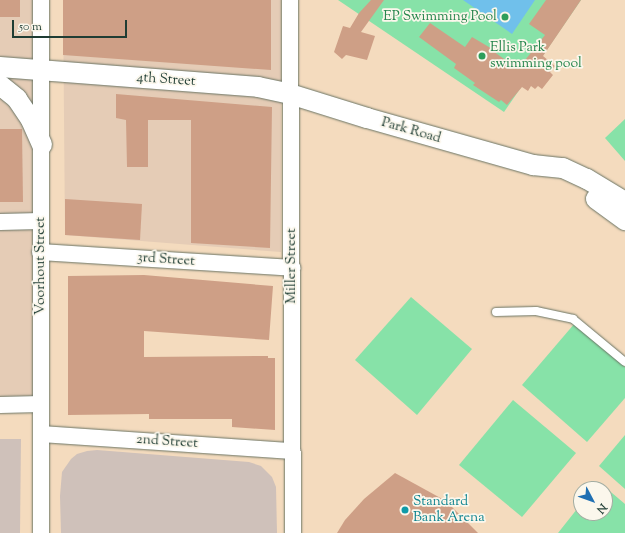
<!DOCTYPE html>
<html>
<head>
<meta charset="utf-8">
<style>
  body { margin:0 }
  #map { position:relative; width:625px; height:533px; overflow:hidden; background:#f4dbbe; font-family:"Sorts Mill Goudy",serif }
  div>[style] { position:absolute }
  .built>* { inset:0; background:#e5ccb6 }
  .industrial>* { inset:0; background:#cfc1ba }
  .green>* { inset:0; background:#87e2a8 }
  .water>* { inset:0; background:#70c0eb }
  .building>* { inset:0; background:#ce9f86 }
  .roads { filter:drop-shadow(0 0 1px #6a7464) drop-shadow(0 0 1px #6a7464) }
  .service>* { height:8px; margin:-4px; padding:0 4px; transform-origin:4px; border-radius:4px; background:#fff }
  .minor>* { height:16px; margin:-8px; padding:0 8px; transform-origin:8px; border-radius:8px; background:#fff }
  .tertiary>* { height:20px; margin:-10px; padding:0 10px; transform-origin:10px; border-radius:10px; background:#fff }
  .dots>* { width:11px; height:11px; translate:-50% -50%; box-sizing:border-box; border:2px solid #fbf7ec; border-radius:50% }
  span { translate:-50% -50%; white-space:nowrap; text-align:center; line-height:1.15; -webkit-text-stroke:3.5px #fbf7ec; paint-order:stroke }
  .leisure-label { font-size:14px; color:#27864d }
  .right { translate:-100% -50%; text-align:right }
  .left { translate:0 -50%; text-align:left }
  .street-label { font-size:14px; color:#1f3d34 }
  .culture-label { font-size:14px; color:#0d838f }
  .north { position:absolute; left:573px; top:481px; width:40px; height:40px; box-sizing:border-box; background:#fbf7ec; border:1px solid #a3ada2; border-radius:50%; rotate:131deg; font-size:11px; font-weight:700; line-height:16px; text-align:center; color:#1f3d34 }
  .north::after { content:''; display:block; margin:auto; width:14px; height:18px; background:#1f6fb2; clip-path:polygon(50% 0,100% 100%,50% 72%,0 100%) }
  .scale { position:absolute; left:12px; top:20px; width:115px; height:18px; box-sizing:border-box; border:2px solid #1f3d34; border-top:0; padding-left:5px; font-size:12px; line-height:14px; white-space:nowrap; color:#1f3d34; -webkit-text-stroke:3px #fbf7ec; paint-order:stroke }
</style>
</head>
<body>
<div id="map">
  <div class="built">
    <div style="clip-path:polygon(0 0,48px 0,41px 404px,0 405px)"></div>
    <div style="clip-path:polygon(63px 0,281px 0,281px 252px,65px 235px)"></div>
  </div>
  <div class="industrial">
    <div style="clip-path:polygon(0 439px,21px 439px,20px 533px,0 533px)"></div>
    <div style="clip-path:polygon(97px 450px,249px 462px,261px 466px,272px 477px,276px 487px,277px 533px,61px 533px,60px 496px,62px 472px,71px 459px,77px 454px,87px 451px)"></div>
  </div>
  <div class="green">
    <div style="clip-path:polygon(338px 0,581px 0,504px 112px)"></div>
    <div style="clip-path:polygon(625px 119px,625px 161px,605px 138px)"></div>
    <div style="clip-path:polygon(411px 297px,472px 349px,417px 415px,355px 360px)"></div>
    <div style="clip-path:polygon(575px 323px,625px 367px,625px 398px,587px 442px,522px 385px)"></div>
    <div style="clip-path:polygon(513px 400px,576px 453px,522px 517px,459px 465px)"></div>
    <div style="clip-path:polygon(625px 435px,625px 489px,599px 466px)"></div>
    <div style="clip-path:polygon(599px 482px,625px 504px,625px 533px,558px 533px,581px 504px,581px 513px,605px 513px,605px 489px,594px 489px)"></div>
  </div>
  <div class="water">
    <div style="clip-path:polygon(463px 0,535px 0,512px 34px)"></div>
  </div>
  <div class="building">
    <div style="clip-path:polygon(0 0,20px 0,20px 17px,0 17px)"></div>
    <div style="clip-path:polygon(63px 0,271px 0,271px 70px,63px 55px)"></div>
    <div style="clip-path:polygon(371px 0,384px 0,361px 32px,375px 36px,367px 60px,346px 55px,342px 59px,334px 52px,343px 26px,350px 28px,359px 13px)"></div>
    <div style="clip-path:polygon(546px 0,581px 0,543px 56px,555px 66px,550px 72px,553px 75px,542px 89px,538px 86px,535px 89px,531px 86px,528px 91px,522px 87px,507px 105px,501px 100px,499px 102px,473px 85px,475px 83px,454px 68px,456px 64px,419px 37px,430px 23px,465px 47px,472px 37px,494px 50px,493px 51px,518px 69px,545px 35px,529px 24px)"></div>
    <div style="clip-path:polygon(116px 94px,272px 107px,270px 248px,191px 243px,191px 120px,148px 120px,148px 167px,127px 167px,126px 120px,116px 118px)"></div>
    <div style="clip-path:polygon(0 129px,22px 129px,23px 202px,0 202px)"></div>
    <div style="clip-path:polygon(65px 199px,142px 204px,140px 240px,65px 235px)"></div>
    <div style="clip-path:polygon(144px 275px,273px 286px,269px 340px,144px 331px,144px 357px,268px 356px,268px 358px,275px 358px,275px 430px,232px 427px,232px 419px,149px 419px,149px 414px,68px 415px,68px 276px)"></div>
    <div style="clip-path:polygon(395px 473px,446px 501px,478px 533px,337px 533px,345px 520px,364px 499px)"></div>
  </div>
  <div class="roads">
    <div class="service">
      <div style="left:496px;top:312px;width:40px;rotate:-1.4deg"></div>
      <div style="left:536px;top:311px;width:38px;rotate:12deg"></div>
      <div style="left:573px;top:319px;width:67px;rotate:39.6deg"></div>
    </div>
    <div class="minor">
      <div style="left:290px;top:0;width:533px;rotate:89.68deg"></div>
      <div style="left:0;top:222px;width:40px;rotate:-1.4deg"></div>
      <div style="left:40px;top:252px;width:253px;rotate:3.6deg"></div>
      <div style="left:0;top:405px;width:41px;rotate:-1.4deg"></div>
      <div style="left:41px;top:434px;width:252px;rotate:3.9deg"></div>
      <div style="left:41px;top:533px;width:533px;rotate:-90deg"></div>
    </div>
    <div class="tertiary">
      <div style="left:0;top:67px;width:259px;rotate:4.4deg"></div>
      <div style="left:258px;top:87px;width:33px;rotate:12deg"></div>
      <div style="left:290px;top:94px;width:81px;rotate:17.3deg"></div>
      <div style="left:367px;top:118px;width:173px;rotate:15.8deg"></div>
      <div style="left:533px;top:165px;width:30px;rotate:6deg"></div>
      <div style="left:563px;top:168px;width:26px;rotate:25deg"></div>
      <div style="left:587px;top:179px;width:44px;rotate:31.2deg"></div>
      <div style="left:0;top:85px;width:22px;rotate:39deg"></div>
      <div style="left:17px;top:99px;width:25px;rotate:56deg"></div>
      <div style="left:31px;top:120px;width:27px;rotate:66deg"></div>
      <div style="left:596px;top:199px;width:36px;rotate:36deg"></div>
    </div>
  </div>
  <div class="dots">
    <div style="left:505px;top:17px;background:#2e9e5b"></div>
    <div style="left:482px;top:56px;background:#2e9e5b"></div>
    <div style="left:405px;top:510px;background:#0f9aa8"></div>
  </div>
  <div class="leisure-label">
    <span class="right" style="left:497px;top:17px">EP Swimming Pool</span>
    <span class="left" style="left:490px;top:56px">Ellis Park<br>swimming pool</span>
  </div>
  <div class="street-label">
    <span style="left:166px;top:80px;rotate:4deg">4th Street</span>
    <span style="left:411px;top:131px;rotate:16deg">Park Road</span>
    <span style="left:166px;top:260px;rotate:4deg">3rd Street</span>
    <span style="left:41px;top:266px;rotate:-90deg">Voorhout Street</span>
    <span style="left:292px;top:266px;rotate:-90deg">Miller Street</span>
    <span style="left:167px;top:442px;rotate:4deg">2nd Street</span>
  </div>
  <div class="culture-label">
    <span class="left" style="left:413px;top:510px">Standard<br>Bank Arena</span>
  </div>
  <div class="north">N</div>
  <div class="scale">50 m</div>
</div>
</body>
</html>
